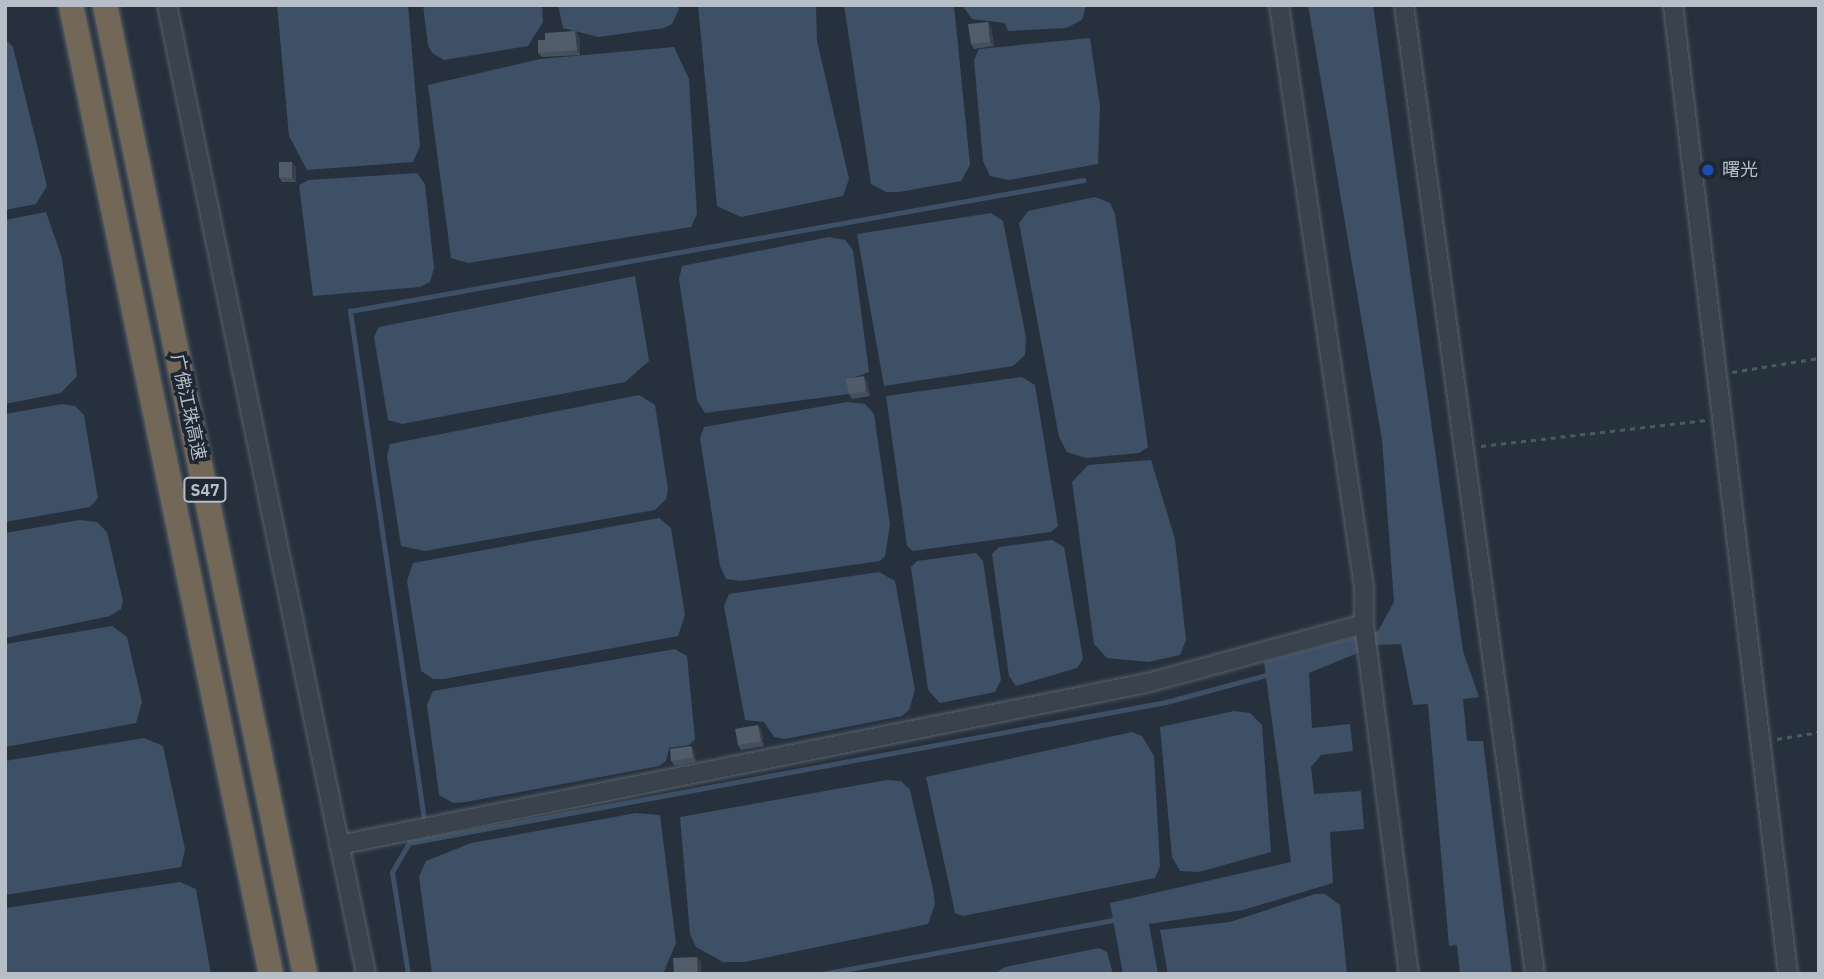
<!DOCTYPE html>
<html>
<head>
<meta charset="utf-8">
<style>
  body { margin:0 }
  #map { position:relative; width:1824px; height:979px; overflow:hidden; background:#26313d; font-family:"IBM Plex Sans","Noto Sans SC",sans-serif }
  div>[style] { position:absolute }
  .water>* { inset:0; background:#3d5065 }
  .stream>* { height:5px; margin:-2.5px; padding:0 2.5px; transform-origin:2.5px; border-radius:2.5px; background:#3d5065 }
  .path>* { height:2.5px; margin-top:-1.25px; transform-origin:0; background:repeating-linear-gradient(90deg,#485c5d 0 5px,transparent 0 10px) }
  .roads { filter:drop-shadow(0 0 2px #58616b) drop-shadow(0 0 2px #58616b) }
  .minor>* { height:18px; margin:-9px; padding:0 9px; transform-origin:9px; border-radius:9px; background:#3a434d }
  .highway>* { height:24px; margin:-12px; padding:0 12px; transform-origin:12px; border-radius:12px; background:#736757 }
  .wall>* { inset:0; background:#464f5c }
  .shaded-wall>* { inset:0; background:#39404b }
  .building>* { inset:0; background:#515c6b }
  .dots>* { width:19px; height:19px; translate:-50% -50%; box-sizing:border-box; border:4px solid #1f2832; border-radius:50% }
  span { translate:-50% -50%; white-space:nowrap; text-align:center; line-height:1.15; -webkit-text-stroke:7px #1f2832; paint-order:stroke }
  .shield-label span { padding:2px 5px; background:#1f2832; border:2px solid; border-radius:5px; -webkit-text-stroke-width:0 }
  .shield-label { font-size:16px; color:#b6bec8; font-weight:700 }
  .poi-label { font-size:18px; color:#b6bec8 }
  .left { translate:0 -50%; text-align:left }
  .street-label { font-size:18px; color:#b6bec8 }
  .frame { position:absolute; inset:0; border:7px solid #b6bec8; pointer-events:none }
</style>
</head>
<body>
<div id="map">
  <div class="water">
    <div style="clip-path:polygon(277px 5px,408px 5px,420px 146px,413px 162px,307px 170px,289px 136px)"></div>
    <div style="clip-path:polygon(423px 5px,542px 5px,543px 22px,528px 46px,444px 60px,432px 53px,428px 45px)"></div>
    <div style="clip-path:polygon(558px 5px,678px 5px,679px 9px,672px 24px,664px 28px,598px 37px,563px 28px)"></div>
    <div style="clip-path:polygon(698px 5px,816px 5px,817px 41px,849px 179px,843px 196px,741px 217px,717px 206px)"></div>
    <div style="clip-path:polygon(844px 5px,954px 5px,970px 165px,961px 181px,899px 192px,886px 192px,871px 184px)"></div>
    <div style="clip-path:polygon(962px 5px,1086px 5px,1082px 20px,1066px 28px,1008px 31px,1005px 23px,972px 19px)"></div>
    <div style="clip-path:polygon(1308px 5px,1373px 5px,1463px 651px,1479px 697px,1463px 699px,1467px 741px,1483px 741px,1512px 974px,1460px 974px,1457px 945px,1449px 946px,1428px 704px,1413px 705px,1401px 644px,1377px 645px,1309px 673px,1312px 728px,1350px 724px,1353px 751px,1321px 755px,1311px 767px,1314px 794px,1361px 791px,1364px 829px,1330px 832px,1333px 883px,1243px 910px,1149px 924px,1158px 974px,1123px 974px,1110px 903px,1291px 862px,1264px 662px,1378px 631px,1394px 602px,1382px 440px)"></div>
    <div style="clip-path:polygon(1090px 38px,1100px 106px,1098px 164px,1009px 180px,990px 176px,983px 161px,974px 60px,979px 49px)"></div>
    <div style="clip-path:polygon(5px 39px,13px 47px,47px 186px,36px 204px,5px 210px)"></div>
    <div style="clip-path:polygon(674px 47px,689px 79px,697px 214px,691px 227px,468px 263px,451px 258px,428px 85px,540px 59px)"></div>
    <div style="clip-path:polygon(417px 173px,425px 184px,434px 268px,430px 282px,420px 287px,313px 296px,299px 185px,309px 180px)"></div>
    <div style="clip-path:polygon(1095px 197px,1110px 203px,1115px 214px,1148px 447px,1139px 453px,1086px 458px,1067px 452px,1059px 437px,1019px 223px,1028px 211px)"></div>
    <div style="clip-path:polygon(46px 212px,62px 258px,77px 376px,61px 393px,5px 404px,5px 220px)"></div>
    <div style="clip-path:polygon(991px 213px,1003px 221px,1026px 337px,1025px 355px,1013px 366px,884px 386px,857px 234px)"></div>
    <div style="clip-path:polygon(829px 237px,845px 240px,853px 250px,869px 372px,850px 379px,849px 394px,705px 413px,697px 400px,679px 279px,682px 266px)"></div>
    <div style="clip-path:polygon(635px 276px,649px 361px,625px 382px,402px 424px,388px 420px,374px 337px,379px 327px)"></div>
    <div style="clip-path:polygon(1022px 377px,1035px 385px,1058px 526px,1051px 532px,913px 551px,907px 546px,886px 396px)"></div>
    <div style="clip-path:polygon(639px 395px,655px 405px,668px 489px,666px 499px,655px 510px,425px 551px,401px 546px,387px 456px,390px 444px)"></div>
    <div style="clip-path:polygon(847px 402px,865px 404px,874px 414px,890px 525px,885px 556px,880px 561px,741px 581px,726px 579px,720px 566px,700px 438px,704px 427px)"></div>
    <div style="clip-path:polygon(62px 404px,75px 406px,84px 415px,98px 498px,90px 507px,5px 522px,5px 414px)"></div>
    <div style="clip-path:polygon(1151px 460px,1175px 539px,1186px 640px,1180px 655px,1148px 662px,1107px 658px,1094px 644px,1072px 482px,1088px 465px)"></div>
    <div style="clip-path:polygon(659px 518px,671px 528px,685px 615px,678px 636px,444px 679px,433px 679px,421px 671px,407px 581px,413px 563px)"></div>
    <div style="clip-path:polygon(80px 520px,97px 522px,107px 532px,123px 601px,121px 609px,110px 616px,5px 638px,5px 533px)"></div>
    <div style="clip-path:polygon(1052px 540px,1064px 547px,1083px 659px,1077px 668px,1016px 686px,1009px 676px,992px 554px,999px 547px)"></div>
    <div style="clip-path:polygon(976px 553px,983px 561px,1001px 680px,995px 692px,940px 703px,928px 690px,911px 567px,917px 561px)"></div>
    <div style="clip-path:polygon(879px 572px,895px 581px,915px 690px,909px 710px,902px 716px,785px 739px,774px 737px,764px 722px,745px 720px,724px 606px,729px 594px)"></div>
    <div style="clip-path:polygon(112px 626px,127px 637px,142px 702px,136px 723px,5px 747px,5px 644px)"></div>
    <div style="clip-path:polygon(675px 649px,687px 656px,695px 739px,689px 745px,669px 748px,666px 761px,659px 766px,466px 802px,453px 803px,439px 795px,427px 705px,433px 691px)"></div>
    <div style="clip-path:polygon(1234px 711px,1250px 713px,1262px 725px,1271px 852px,1199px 872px,1180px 871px,1172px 857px,1160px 727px)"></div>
    <div style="clip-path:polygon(1132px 732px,1142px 736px,1154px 756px,1160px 866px,1155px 878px,963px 916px,955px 913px,926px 777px)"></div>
    <div style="clip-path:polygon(144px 738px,163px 746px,185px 849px,181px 867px,5px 895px,5px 761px)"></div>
    <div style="clip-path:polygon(887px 780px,901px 781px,910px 790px,933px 889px,935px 904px,928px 924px,745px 962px,723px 962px,696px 947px,690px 934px,680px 817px)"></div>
    <div style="clip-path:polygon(636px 813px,660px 815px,676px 943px,663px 974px,432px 974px,419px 877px,426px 861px,471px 843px)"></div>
    <div style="clip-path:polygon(180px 882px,196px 889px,211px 974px,5px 974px,5px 908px)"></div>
    <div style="clip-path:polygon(1315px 894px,1325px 894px,1340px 905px,1347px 974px,1168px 974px,1160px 930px,1230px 922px)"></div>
    <div style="clip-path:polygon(1099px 948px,1107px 952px,1113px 974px,994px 974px,1005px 967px)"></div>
  </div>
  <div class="stream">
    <div style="left:427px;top:840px;width:535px;rotate:-98.28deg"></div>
    <div style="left:350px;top:311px;width:745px;rotate:-10.13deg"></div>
    <div style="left:408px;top:974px;width:103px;rotate:-98.9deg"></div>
    <div style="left:392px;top:872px;width:34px;rotate:-60deg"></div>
    <div style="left:409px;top:843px;width:770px;rotate:-10.55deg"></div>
    <div style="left:1166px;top:702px;width:108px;rotate:-15.1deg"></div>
    <div style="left:822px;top:974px;width:303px;rotate:-10.5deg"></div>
  </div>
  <div class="path">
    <div style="left:1732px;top:372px;width:88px;rotate:-9.1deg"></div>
    <div style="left:1481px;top:446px;width:227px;rotate:-6.6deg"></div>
    <div style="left:1777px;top:739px;width:43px;rotate:-9.5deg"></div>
  </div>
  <div class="roads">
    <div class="minor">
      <div style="left:167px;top:5px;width:989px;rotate:78.39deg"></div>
      <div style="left:1279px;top:5px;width:589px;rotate:81.7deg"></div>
      <div style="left:1364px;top:588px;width:36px;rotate:90deg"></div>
      <div style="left:1364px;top:624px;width:353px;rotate:82.7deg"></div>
      <div style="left:1404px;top:5px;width:978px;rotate:82.3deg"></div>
      <div style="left:1673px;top:5px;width:976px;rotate:83.23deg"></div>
      <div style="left:339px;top:845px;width:824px;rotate:-11.34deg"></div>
      <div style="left:1147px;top:683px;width:225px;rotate:-15.2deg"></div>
    </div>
    <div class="highway">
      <div style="left:71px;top:5px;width:989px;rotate:78.34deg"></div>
      <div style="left:105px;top:5px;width:989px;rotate:78.34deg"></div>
    </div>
  </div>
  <div class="wall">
    <div style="clip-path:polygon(988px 22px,991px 27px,994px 46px,974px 49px,971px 44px)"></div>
    <div style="clip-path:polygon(575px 31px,579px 36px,580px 55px,542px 57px,538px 53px,545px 40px)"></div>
    <div style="clip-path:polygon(296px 167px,296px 182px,282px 182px,279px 177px)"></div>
    <div style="clip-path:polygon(867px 381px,870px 396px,852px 399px,849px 394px)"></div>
    <div style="clip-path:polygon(761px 729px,764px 746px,741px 750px,738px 745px)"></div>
    <div style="clip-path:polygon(691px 746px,694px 751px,696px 762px,675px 766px,671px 761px)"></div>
  </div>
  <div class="shaded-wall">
    <div style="clip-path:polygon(988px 22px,991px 27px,994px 46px,990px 42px)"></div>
    <div style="clip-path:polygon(575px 31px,579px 36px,580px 55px,577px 50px)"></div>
    <div style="clip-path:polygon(292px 162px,296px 167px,296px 182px,292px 178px)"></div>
    <div style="clip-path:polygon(864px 376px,867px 381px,870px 396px,866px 391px)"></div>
    <div style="clip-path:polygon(758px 725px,761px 729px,764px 746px,761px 741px)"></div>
    <div style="clip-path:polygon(691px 746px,694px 751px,696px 762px,693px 757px)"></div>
    <div style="clip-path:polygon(697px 957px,701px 962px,701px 974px,698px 974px)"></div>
  </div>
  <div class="building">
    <div style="clip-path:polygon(988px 22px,990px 42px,971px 44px,968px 24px)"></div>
    <div style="clip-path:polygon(575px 31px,577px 50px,538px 53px,538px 40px,545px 40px,545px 33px)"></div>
    <div style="clip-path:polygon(279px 162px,292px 162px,292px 178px,279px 177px)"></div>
    <div style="clip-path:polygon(864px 376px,866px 391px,849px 394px,846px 379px)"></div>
    <div style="clip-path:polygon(758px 725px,761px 741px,738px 745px,735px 729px)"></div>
    <div style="clip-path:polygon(691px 746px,693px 757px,671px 761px,670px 749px)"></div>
    <div style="clip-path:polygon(697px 957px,698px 974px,674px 974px,673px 958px)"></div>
  </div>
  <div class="dots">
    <div style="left:1708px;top:170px;background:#1a4fb4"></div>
  </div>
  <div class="shield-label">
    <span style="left:205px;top:490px">S47</span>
  </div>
  <div class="poi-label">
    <span class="left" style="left:1722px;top:170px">曙光</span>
  </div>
  <div class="street-label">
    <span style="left:188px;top:407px;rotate:78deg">广佛江珠高速</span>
  </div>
  <div class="frame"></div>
</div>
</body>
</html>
